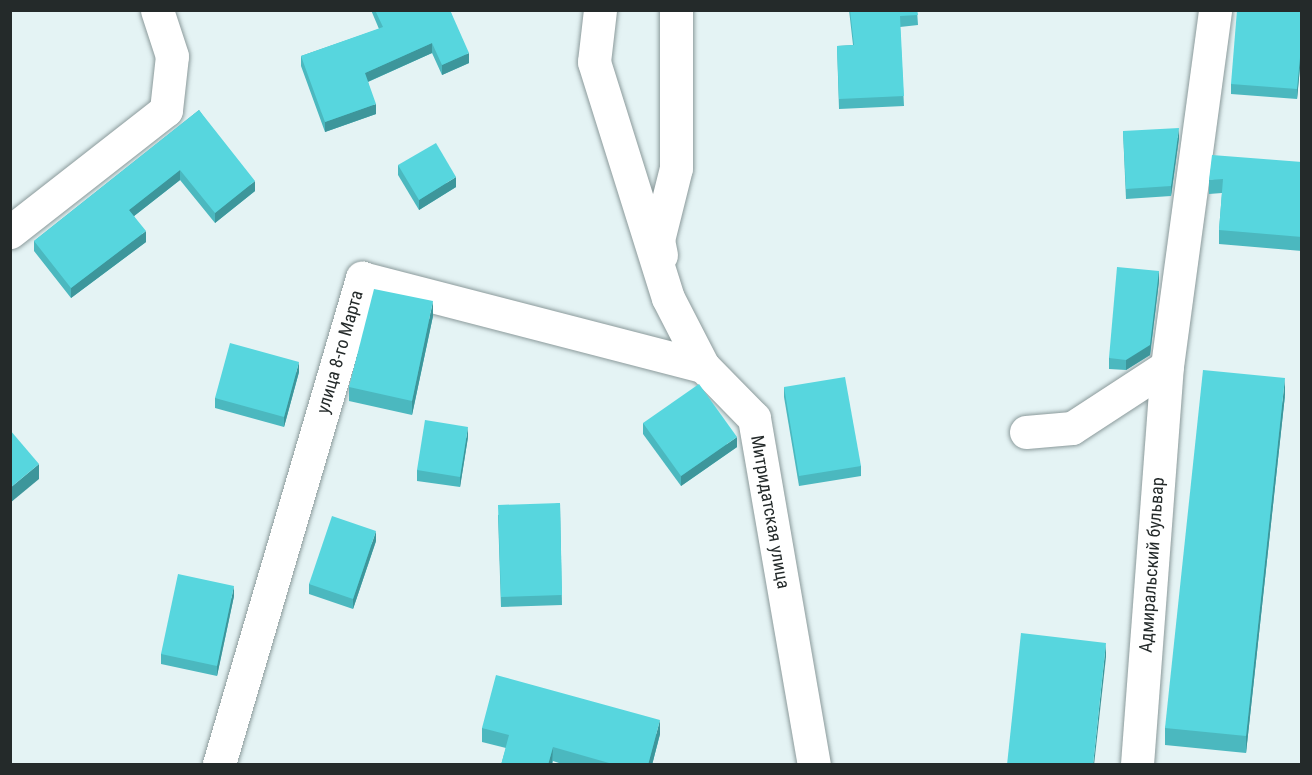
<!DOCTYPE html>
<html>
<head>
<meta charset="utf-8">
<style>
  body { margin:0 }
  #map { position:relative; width:1312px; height:775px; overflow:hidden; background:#e4f3f4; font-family:"Roboto Condensed",sans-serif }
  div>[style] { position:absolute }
  .roads { filter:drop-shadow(0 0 2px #8b9a9b) drop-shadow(0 0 2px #8b9a9b) }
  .minor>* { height:33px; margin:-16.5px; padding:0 16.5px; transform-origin:16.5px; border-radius:16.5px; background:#fff }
  .wall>* { inset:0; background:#4bb8bf }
  .shaded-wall>* { inset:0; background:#3d969b }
  .building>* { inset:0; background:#57d6de }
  span { translate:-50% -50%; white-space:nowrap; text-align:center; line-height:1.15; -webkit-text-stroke:5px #fff; paint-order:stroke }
  .street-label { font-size:18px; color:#242a2a }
  .frame { position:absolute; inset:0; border:12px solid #242a2a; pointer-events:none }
</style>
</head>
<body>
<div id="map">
  <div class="roads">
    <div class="minor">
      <div style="left:600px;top:10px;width:52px;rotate:96.6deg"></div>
      <div style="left:594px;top:62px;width:247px;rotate:72.6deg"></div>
      <div style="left:668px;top:298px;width:76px;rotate:62.8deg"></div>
      <div style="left:703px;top:366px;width:73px;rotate:45.6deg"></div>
      <div style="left:754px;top:418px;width:351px;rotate:80.2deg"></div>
      <div style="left:10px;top:232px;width:198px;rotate:-38deg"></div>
      <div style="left:166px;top:110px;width:54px;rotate:-83.7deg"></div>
      <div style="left:172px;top:56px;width:48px;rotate:-108.1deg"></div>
      <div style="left:661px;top:255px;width:15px;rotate:-101deg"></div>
      <div style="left:658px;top:240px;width:74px;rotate:-76deg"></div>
      <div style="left:676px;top:168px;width:158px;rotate:-90deg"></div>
      <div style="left:1026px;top:432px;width:46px;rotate:-5deg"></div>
      <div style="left:1072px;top:428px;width:113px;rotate:-33.1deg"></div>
      <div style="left:1167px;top:366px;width:359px;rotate:-82.3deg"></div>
      <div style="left:219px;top:764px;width:507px;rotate:-73.6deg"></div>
      <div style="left:362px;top:278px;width:352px;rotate:14.5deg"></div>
      <div style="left:1137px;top:764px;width:399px;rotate:-85.7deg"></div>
    </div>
  </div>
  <div class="wall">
    <div style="clip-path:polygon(371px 10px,450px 10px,469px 63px,442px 75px,432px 53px,368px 82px,376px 114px,325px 132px,301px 66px,301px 56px,379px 29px)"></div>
    <div style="clip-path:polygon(849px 10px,917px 10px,918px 25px,900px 27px,904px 106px,839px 109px,837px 46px,853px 45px)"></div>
    <div style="clip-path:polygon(1302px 10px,1302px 46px,1297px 99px,1231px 94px,1231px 84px)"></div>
    <div style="clip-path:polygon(199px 110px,255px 191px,215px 223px,180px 180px,134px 216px,146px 242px,71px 298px,34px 251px,34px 241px)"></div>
    <div style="clip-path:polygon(1123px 131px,1179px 138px,1171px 196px,1126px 199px)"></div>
    <div style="clip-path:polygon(1302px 162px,1302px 251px,1219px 244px,1219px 230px,1222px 193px,1209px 194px,1209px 180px)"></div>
    <div style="clip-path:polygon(398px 165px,456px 187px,419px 210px,398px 175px)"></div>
    <div style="clip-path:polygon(1159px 281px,1150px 355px,1126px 370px,1109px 369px,1109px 358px)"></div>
    <div style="clip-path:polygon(433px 316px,412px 415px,349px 401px,349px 387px)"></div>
    <div style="clip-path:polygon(299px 372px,284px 427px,215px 408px,215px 398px)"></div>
    <div style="clip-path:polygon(784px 387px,861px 466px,861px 476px,799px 486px,784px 397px)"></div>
    <div style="clip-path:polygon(1285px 395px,1246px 753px,1165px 745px,1165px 728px)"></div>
    <div style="clip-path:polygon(643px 423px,737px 447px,681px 486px,643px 434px)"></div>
    <div style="clip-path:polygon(468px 437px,460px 487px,417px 481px,417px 470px)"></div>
    <div style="clip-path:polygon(560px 503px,562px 605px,501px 607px,498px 515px)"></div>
    <div style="clip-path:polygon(376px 541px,353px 609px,309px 594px,309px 584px)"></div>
    <div style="clip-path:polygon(234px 596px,217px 676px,161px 664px,161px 654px)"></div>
    <div style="clip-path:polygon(482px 728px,660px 734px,652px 765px,565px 765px,553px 761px,552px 765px,501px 765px,506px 748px,482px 742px)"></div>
  </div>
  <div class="shaded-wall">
    <div style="clip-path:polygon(1302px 36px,1302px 46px,1297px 99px,1297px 89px)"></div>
    <div style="clip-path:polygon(432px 43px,432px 53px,365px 83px,365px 73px)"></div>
    <div style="clip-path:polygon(469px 53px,469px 63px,442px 75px,442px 65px)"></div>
    <div style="clip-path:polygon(376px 104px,376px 114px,325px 132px,325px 122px)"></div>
    <div style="clip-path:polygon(1179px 128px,1179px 138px,1171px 196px,1171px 186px)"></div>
    <div style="clip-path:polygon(180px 170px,180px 180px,129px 220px,129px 210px)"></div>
    <div style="clip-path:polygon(456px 177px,456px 187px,419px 210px,419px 200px)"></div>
    <div style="clip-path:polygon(255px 181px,255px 191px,215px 223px,215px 213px)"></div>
    <div style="clip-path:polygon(146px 231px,146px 242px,71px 298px,71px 288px)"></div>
    <div style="clip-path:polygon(1159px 271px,1159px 281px,1150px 355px,1126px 370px,1126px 360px)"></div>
    <div style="clip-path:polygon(433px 301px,433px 316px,412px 415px,412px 401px)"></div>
    <div style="clip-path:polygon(299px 362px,299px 372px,284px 427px,284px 417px)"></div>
    <div style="clip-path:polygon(1285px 378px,1285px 395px,1246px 753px,1246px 736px)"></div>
    <div style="clip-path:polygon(468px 427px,468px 437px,460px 487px,460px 477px)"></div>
    <div style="clip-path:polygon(737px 437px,737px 447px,681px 486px,681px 476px)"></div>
    <div style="clip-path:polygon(39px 464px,39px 479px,10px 503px,10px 488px)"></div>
    <div style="clip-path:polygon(376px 531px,376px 541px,353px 609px,353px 599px)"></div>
    <div style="clip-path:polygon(234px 586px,234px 596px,217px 676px,217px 666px)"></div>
    <div style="clip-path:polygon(1106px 643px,1106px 657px,1094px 765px,1093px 765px)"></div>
    <div style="clip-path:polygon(660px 720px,660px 734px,652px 765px,648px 765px)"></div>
    <div style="clip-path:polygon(553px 747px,552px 765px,548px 765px)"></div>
  </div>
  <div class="building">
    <div style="clip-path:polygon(375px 10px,450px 10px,469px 53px,442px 65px,432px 43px,365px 73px,376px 104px,325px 122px,301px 56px,383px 27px)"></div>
    <div style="clip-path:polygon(850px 10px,917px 10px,918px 15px,900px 16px,904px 96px,839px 99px,837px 46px,854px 45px)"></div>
    <div style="clip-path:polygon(1237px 10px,1302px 10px,1302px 36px,1297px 89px,1231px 84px)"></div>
    <div style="clip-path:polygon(199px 110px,255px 181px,215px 213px,180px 170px,129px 210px,146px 231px,71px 288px,34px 241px)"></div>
    <div style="clip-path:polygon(1179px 128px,1171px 186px,1126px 189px,1123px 131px)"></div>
    <div style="clip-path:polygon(436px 143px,456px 177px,419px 200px,398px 165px)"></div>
    <div style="clip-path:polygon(1212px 155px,1302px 162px,1302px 237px,1219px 230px,1223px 179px,1209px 180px)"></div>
    <div style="clip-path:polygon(1117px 267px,1159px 271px,1150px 345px,1126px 360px,1109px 358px)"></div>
    <div style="clip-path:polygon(374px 289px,433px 301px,412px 401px,349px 387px)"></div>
    <div style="clip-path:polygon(230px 343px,299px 362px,284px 417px,215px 398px)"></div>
    <div style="clip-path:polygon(1203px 370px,1285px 378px,1246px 736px,1165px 728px)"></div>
    <div style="clip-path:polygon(845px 377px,861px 466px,799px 476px,784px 387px)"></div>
    <div style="clip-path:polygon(699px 384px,737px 437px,681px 476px,643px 423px)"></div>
    <div style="clip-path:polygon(425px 420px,468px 427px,460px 477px,417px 470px)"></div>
    <div style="clip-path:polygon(10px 430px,39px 464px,10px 488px)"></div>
    <div style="clip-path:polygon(560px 503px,562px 595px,501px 597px,498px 505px)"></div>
    <div style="clip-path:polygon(332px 516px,376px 531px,353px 599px,309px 584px)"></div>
    <div style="clip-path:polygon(178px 574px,234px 586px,217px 666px,161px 654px)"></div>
    <div style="clip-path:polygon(1021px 633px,1106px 643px,1093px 765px,1007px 765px)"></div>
    <div style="clip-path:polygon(496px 675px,660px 720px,648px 765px,616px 765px,553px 747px,548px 765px,501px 765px,509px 735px,482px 728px)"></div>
  </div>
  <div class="street-label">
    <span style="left:340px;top:352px;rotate:-74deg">улица 8-го Марта</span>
    <span style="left:770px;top:512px;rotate:80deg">Митридатская улица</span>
    <span style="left:1152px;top:565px;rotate:-86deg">Адмиральский бульвар</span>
  </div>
  <div class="frame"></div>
</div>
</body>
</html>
